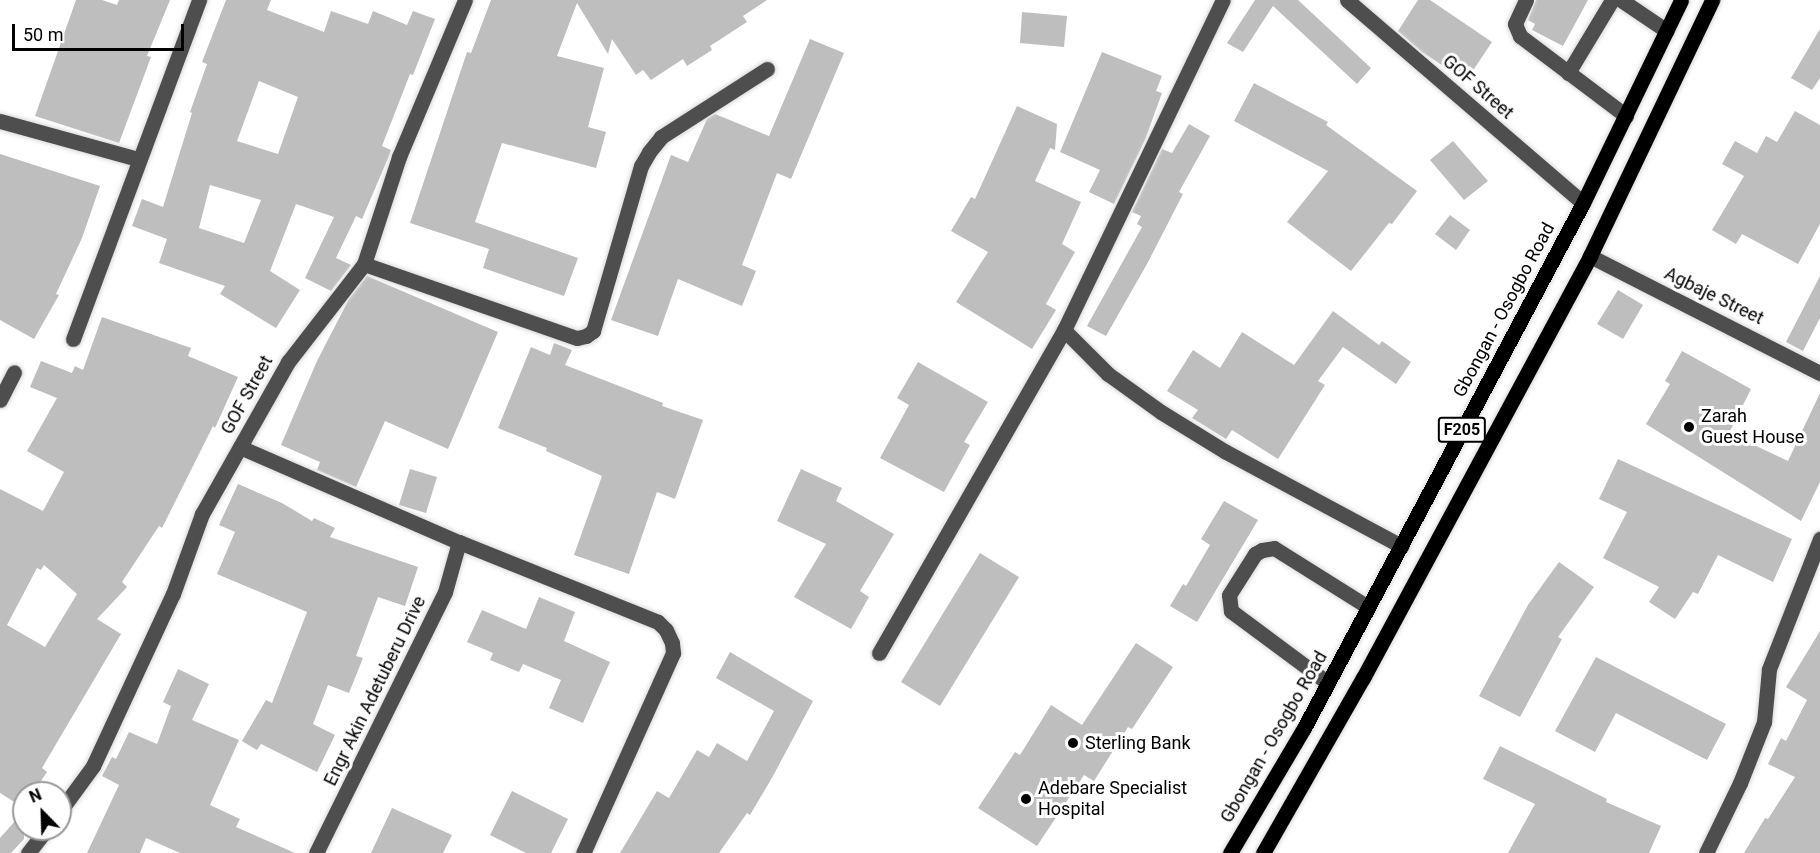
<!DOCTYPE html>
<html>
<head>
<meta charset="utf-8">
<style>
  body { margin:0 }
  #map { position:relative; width:1820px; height:853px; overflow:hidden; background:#fff; font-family:Roboto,sans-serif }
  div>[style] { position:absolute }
  .building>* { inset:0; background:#bebebe }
  .roads { filter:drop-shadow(0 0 2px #dbdbdb) drop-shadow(0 0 2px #dbdbdb) }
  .minor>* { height:15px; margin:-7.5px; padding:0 7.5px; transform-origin:7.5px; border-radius:7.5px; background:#4e4e4e }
  .major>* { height:15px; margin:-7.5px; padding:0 7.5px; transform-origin:7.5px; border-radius:7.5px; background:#000 }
  .dots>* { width:16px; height:16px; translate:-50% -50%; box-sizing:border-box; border:3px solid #fff; border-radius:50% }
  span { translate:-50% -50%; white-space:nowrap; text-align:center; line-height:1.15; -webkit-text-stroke:6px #fff; paint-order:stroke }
  .shield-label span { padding:2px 4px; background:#fff; border:2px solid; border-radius:4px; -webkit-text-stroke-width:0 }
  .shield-label { font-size:16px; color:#000; font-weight:700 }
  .street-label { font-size:18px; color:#000 }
  .poi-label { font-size:18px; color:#000 }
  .left { translate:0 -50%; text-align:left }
  .north { position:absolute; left:12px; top:781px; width:60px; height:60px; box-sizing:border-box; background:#fff; border:2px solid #999; border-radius:50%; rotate:337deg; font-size:16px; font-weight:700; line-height:24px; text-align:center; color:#000 }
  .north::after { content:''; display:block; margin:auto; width:21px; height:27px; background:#000; clip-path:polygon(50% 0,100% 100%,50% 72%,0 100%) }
  .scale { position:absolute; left:12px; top:24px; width:172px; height:27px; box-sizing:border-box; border:3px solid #000; border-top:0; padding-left:8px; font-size:18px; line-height:21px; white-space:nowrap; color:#000; -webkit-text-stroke:4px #fff; paint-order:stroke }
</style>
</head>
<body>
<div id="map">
  <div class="building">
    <div style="clip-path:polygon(76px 0,102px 0,117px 5px,119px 0,170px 0,147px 56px,151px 57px,119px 143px,35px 116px)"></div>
    <div style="clip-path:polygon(evenodd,226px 0,271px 0,267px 10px,324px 32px,331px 11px,368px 24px,373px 11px,407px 25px,413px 11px,435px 19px,413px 75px,410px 74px,382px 146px,391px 150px,389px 156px,362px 219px,356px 216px,336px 258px,351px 265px,331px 291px,305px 278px,334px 217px,296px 204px,270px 271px,300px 290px,276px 328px,220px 294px,225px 286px,159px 263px,167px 239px,132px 226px,142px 199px,163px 207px,192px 113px,190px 112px,207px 64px,202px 62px,226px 0,259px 81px,298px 97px,278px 154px,237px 141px,259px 81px,226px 0,210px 185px,261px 200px,244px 243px,199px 228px,210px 185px)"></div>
    <div style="clip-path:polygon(491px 0,767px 0,743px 16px,747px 22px,710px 46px,712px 50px,687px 66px,683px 59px,651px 80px,643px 70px,636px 75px,612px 39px,608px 54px,577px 3px,557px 56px,604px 68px,588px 127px,606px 132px,596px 168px,502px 143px,475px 222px,578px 258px,564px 296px,483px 268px,489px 249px,410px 223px,467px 52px,471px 53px)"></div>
    <div style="clip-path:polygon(1255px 0,1298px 0,1371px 68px,1357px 84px,1273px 6px,1243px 52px,1227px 43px)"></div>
    <div style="clip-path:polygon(1418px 0,1430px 0,1492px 42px,1466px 81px,1422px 52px,1398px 31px)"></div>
    <div style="clip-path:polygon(1536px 0,1588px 0,1563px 46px,1532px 30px,1535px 24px,1528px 20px)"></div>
    <div style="clip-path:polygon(1022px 12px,1067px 16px,1064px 47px,1020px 43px)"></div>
    <div style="clip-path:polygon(1820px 29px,1820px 78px,1812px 90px,1791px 78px)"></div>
    <div style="clip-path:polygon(810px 39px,844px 53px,791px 179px,777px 173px,742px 265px,756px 271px,742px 306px,678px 279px,658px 336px,611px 320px,671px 155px,688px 162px,707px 119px,715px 114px,769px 136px)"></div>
    <div style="clip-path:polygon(1102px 52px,1162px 76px,1156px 91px,1162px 93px,1145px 140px,1114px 204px,1089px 192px,1100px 170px,1060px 152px)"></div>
    <div style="clip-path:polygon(1254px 83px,1328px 122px,1326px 125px,1417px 191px,1392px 224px,1389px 223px,1351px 271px,1287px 222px,1328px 171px,1234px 121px)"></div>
    <div style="clip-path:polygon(1017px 106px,1057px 124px,1055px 150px,1050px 148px,1035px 181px,1081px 202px,1062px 244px,1075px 252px,1046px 304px,1056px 310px,1032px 349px,956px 302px,988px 252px,951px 231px,971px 197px,975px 199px)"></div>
    <div style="clip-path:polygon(1795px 111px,1820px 125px,1820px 224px,1798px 264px,1742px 234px,1736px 244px,1712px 230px,1744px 176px,1722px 164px,1735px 141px,1757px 153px,1766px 136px,1777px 142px)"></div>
    <div style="clip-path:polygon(1189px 124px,1210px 136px,1179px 192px,1183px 194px,1147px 264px,1106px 336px,1087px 326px,1142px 227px,1137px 224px,1141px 216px,1132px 212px,1162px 149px,1172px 153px)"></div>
    <div style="clip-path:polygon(1453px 141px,1488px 181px,1464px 200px,1430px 160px)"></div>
    <div style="clip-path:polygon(0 154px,100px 186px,82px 238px,56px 294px,59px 295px,34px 339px,0 320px)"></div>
    <div style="clip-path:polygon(1450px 215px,1470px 230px,1456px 250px,1435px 234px)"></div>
    <div style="clip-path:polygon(367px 276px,498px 332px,448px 449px,385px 421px,356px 487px,317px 470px,320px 462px,281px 445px,317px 361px,349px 299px)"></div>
    <div style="clip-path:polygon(1820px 276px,1820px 318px,1803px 351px,1786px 342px)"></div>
    <div style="clip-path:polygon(1618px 290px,1643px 305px,1623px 339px,1597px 324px)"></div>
    <div style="clip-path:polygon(1333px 311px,1379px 345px,1382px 341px,1411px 362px,1396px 384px,1343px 347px,1318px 381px,1325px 385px,1278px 459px,1232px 430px,1226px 439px,1192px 418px,1198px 410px,1167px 391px,1193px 350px,1220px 368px,1242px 332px,1294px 365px)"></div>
    <div style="clip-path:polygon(evenodd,102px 317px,191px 348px,188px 356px,238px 377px,215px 428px,213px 426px,162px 528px,159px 526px,122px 582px,127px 587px,97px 619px,121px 634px,42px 768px,47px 772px,33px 793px,24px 793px,24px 808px,0 793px,0 489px,43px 511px,64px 472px,27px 451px,57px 398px,30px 387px,41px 361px,72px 373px,75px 366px,83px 370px,102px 317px,44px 565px,77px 594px,45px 647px,7px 625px,37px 568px,41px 570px,44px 565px)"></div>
    <div style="clip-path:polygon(554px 343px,572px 350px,565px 365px,663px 403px,662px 406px,703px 420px,675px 499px,657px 492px,629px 574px,574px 555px,602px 476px,546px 451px,547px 448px,498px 428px,531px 347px,550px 355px)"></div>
    <div style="clip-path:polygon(1682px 351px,1751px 389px,1729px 433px,1788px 461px,1820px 393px,1820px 482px,1801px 521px,1646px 424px,1670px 384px,1665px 381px)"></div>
    <div style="clip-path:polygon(918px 362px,988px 402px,964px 442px,970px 445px,944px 492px,880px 458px,909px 405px,897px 398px)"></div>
    <div style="clip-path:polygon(1618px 459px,1792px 539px,1773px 582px,1718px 555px,1698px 594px,1693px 592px,1675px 619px,1649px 602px,1659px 587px,1603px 558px,1627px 512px,1599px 499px)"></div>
    <div style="clip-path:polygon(410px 469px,437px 477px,426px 513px,399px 505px)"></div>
    <div style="clip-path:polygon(801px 469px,842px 488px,836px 501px,894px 534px,860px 591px,869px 597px,851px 629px,794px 597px,826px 544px,777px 521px)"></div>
    <div style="clip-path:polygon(238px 484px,282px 503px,312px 521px,314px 518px,335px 528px,330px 537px,418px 567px,405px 606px,378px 597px,356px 656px,363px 658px,349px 693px,328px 685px,313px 724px,335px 735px,317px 772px,261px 744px,257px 750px,242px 741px,266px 700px,272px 703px,307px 612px,217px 574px,235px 532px,219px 525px)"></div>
    <div style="clip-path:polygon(1224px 501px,1258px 520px,1197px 622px,1170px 606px,1183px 584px,1186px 586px,1210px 545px,1201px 539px)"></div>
    <div style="clip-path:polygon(980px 553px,1019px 577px,940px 706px,901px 682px)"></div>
    <div style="clip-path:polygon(1559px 562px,1594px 587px,1558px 637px,1562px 639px,1520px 717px,1479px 696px,1528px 605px)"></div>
    <div style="clip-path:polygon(539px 597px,575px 612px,564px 641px,610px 662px,583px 723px,549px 708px,561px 680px,523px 664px,519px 672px,490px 660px,493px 653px,467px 642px,482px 610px,526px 629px)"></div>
    <div style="clip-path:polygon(1820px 631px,1820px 853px,1744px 853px,1765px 818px,1768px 819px,1795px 777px,1768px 764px,1781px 738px,1786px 741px,1807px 700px,1786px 687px)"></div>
    <div style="clip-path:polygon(1136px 643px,1173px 667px,1132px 729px,1128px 727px,1094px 781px,1084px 775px,1037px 846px,978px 808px,1015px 752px,1020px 755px,1051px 705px,1082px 725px)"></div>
    <div style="clip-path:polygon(730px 652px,813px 701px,773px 776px,750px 815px,747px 813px,719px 853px,620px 853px,657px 791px,669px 798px,697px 750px,709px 757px,717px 743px,747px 761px,774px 711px,716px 678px)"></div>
    <div style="clip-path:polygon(1596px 657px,1726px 724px,1707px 760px,1616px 713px,1595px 752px,1555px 731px)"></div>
    <div style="clip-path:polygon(178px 669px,209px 684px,192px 720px,239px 740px,210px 805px,240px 819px,236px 827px,295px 853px,180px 853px,146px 838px,140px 853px,87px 853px,119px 785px,102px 776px,112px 757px,116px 759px,129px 732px,157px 744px,171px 706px,163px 702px)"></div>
    <div style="clip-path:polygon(1500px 746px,1607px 799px,1606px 802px,1661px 826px,1649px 853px,1508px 853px,1535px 804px,1483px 779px)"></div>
    <div style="clip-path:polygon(512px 791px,568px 819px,551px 853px,526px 853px,490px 835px)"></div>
    <div style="clip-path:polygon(392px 808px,452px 835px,443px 853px,371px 853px)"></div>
    <div style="clip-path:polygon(24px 811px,24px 839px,11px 853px,0 853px,0 838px)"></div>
  </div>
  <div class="roads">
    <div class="minor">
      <div style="left:1347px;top:0;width:311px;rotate:40.7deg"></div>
      <div style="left:1526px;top:0;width:26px;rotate:115deg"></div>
      <div style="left:1515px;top:24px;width:13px;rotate:67deg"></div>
      <div style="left:1520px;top:36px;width:133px;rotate:37deg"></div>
      <div style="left:1621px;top:0;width:55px;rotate:34deg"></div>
      <div style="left:1568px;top:73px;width:85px;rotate:-58.9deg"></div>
      <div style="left:0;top:121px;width:143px;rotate:15.4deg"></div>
      <div style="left:1590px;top:256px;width:258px;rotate:27deg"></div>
      <div style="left:364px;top:264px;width:225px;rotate:19.2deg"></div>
      <div style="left:577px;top:338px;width:9px;rotate:-13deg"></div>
      <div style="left:586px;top:336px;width:9px;rotate:-36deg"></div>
      <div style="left:593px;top:331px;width:172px;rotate:-73.8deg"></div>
      <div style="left:641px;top:166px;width:16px;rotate:-60deg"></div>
      <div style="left:649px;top:152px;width:19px;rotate:-51deg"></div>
      <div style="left:661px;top:137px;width:126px;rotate:-32.7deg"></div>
      <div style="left:1064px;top:330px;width:62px;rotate:45deg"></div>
      <div style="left:1108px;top:374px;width:65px;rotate:35.6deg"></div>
      <div style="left:1161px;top:412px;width:76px;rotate:31.6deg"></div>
      <div style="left:1226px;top:452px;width:199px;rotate:28.2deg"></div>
      <div style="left:73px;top:339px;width:362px;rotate:-69.6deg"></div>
      <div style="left:0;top:400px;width:31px;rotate:-63deg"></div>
      <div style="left:240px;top:447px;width:239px;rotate:23.5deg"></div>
      <div style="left:459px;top:542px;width:214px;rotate:21.9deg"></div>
      <div style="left:658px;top:622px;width:11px;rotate:45deg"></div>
      <div style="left:666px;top:630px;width:14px;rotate:65deg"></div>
      <div style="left:672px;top:643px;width:10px;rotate:84deg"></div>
      <div style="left:673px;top:653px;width:219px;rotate:114.2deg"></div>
      <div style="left:879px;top:653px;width:372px;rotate:-60.2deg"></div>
      <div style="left:1064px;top:330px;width:366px;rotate:-64.3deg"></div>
      <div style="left:1328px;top:683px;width:121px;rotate:-143.4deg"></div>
      <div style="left:1231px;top:611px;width:16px;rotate:-97deg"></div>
      <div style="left:1229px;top:595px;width:49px;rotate:-57.6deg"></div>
      <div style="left:1255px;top:554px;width:8px;rotate:-30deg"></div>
      <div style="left:1262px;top:550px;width:12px;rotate:-9deg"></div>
      <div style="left:1274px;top:548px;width:111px;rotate:32.1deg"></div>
      <div style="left:60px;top:811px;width:56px;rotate:-53.7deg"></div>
      <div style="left:93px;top:766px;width:190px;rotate:-65.1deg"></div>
      <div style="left:173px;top:594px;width:85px;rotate:-70.1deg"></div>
      <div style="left:202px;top:514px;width:175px;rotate:-60.5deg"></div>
      <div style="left:288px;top:362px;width:124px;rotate:-52.2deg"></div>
      <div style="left:364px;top:264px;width:113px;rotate:-71.9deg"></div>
      <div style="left:399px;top:157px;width:170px;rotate:-67.2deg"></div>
      <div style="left:28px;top:853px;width:31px;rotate:-52deg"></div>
      <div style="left:316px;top:853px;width:291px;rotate:-63.7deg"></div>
      <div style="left:445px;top:592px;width:52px;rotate:-74.4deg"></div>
      <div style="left:1706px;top:853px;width:78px;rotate:-64.1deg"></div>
      <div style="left:1740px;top:783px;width:66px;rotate:-68.5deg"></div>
      <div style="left:1764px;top:722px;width:53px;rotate:-84.6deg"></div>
      <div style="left:1769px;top:669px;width:140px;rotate:-68.6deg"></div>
    </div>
    <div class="major">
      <div style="left:1230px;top:853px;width:145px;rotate:-59.4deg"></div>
      <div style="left:1304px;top:728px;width:595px;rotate:-62.01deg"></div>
      <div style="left:1583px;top:203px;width:225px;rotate:-64.2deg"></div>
      <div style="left:1263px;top:853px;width:202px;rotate:-60.3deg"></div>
      <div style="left:1363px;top:678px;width:479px;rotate:-61.7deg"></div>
      <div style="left:1590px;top:256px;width:284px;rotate:-64.5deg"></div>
    </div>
  </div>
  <div class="dots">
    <div style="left:1689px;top:427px;background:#000"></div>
    <div style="left:1073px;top:743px;background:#000"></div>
    <div style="left:1026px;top:799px;background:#000"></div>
  </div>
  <div class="shield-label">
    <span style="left:1462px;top:430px">F205</span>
  </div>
  <div class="street-label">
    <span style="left:1478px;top:87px;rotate:41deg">GOF Street</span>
    <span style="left:1714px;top:296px;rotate:26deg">Agbaje Street</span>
    <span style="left:1504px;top:310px;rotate:-62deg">Gbongan - Osogbo Road</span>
    <span style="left:247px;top:395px;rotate:-61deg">GOF Street</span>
    <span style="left:375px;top:691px;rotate:-64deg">Engr Akin Adetuberu Drive</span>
    <span style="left:1274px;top:737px;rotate:-60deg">Gbongan - Osogbo Road</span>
  </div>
  <div class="poi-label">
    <span class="left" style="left:1701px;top:427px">Zarah<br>Guest House</span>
    <span class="left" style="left:1085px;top:743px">Sterling Bank</span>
    <span class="left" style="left:1038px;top:799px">Adebare Specialist<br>Hospital</span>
  </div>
  <div class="north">N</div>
  <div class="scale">50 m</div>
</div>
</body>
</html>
